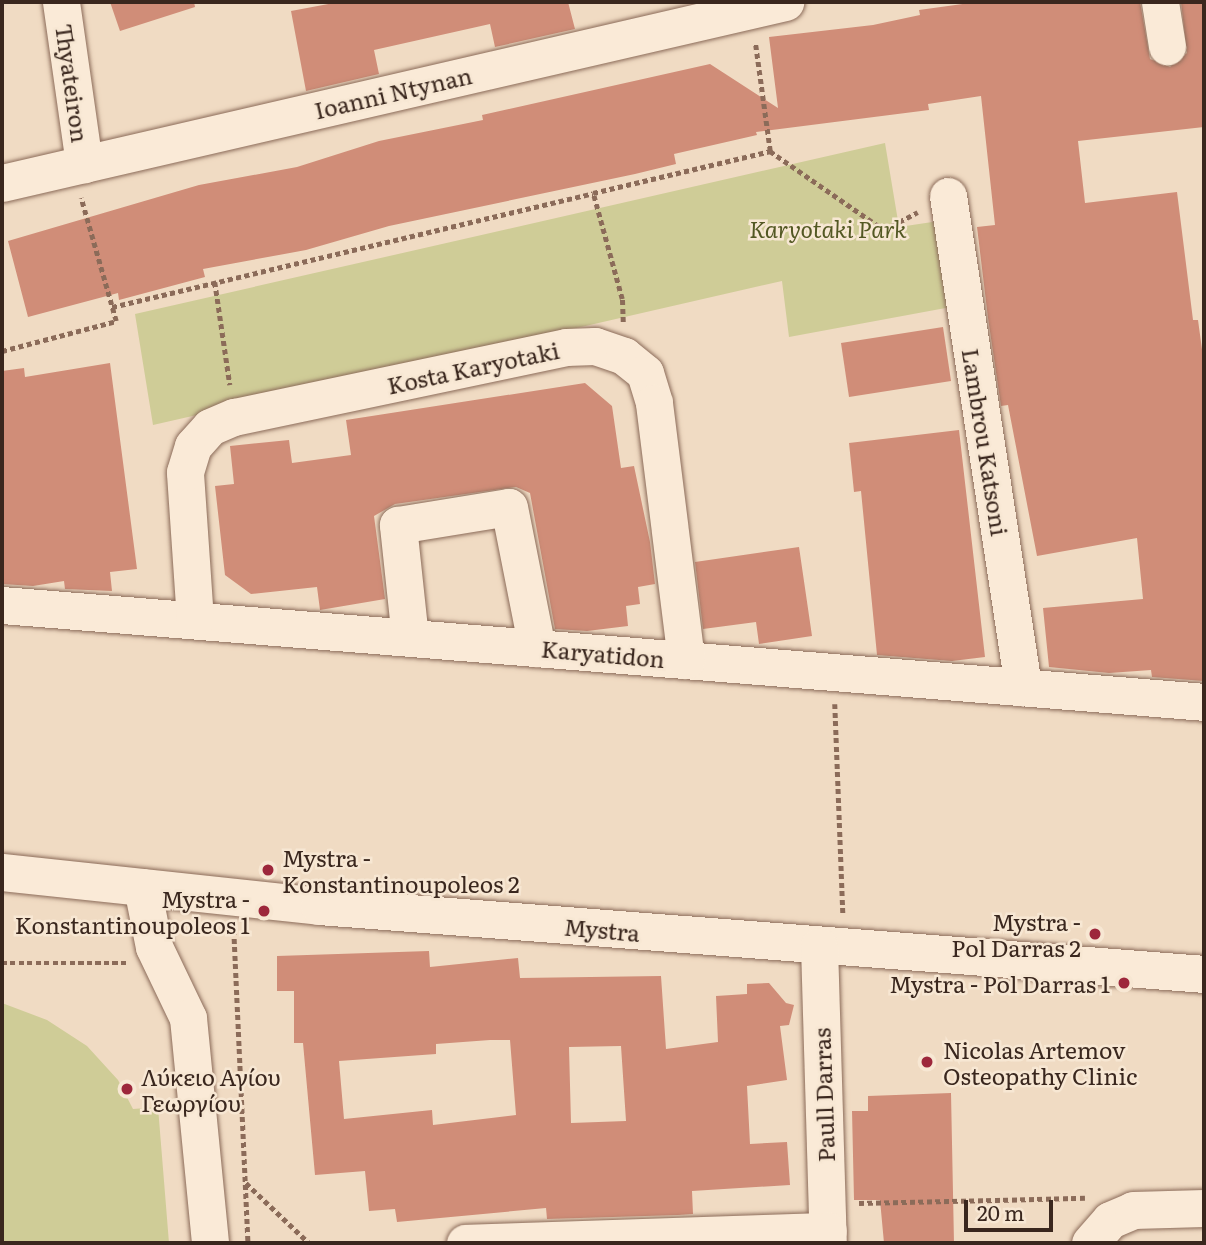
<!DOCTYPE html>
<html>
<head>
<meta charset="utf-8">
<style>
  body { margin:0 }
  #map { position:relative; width:1206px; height:1245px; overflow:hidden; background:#f0dbc3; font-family:Literata,serif }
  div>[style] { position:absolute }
  .green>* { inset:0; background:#cfcc97 }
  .building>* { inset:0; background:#d08d78 }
  .path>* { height:4.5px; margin-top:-2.25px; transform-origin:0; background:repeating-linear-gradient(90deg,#8b6b59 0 5px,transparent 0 8.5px) }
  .roads { filter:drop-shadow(0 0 2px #8b6b59) drop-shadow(0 0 2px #8b6b59) }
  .minor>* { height:37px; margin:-18.5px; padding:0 18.5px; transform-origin:18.5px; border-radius:18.5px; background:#faead7 }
  .dots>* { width:19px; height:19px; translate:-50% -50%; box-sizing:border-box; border:4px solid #f7e7d3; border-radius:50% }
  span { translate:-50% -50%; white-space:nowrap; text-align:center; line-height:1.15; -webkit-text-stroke:5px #f7e7d3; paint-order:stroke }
  .street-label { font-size:23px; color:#3a271e }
  .park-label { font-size:23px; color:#535823; font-style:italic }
  .poi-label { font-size:23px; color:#3a271e }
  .left { translate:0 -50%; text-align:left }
  .right { translate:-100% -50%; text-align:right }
  .frame { position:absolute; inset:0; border:4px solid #3a271e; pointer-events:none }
  .scale { position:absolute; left:964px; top:1200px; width:89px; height:32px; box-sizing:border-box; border:4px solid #3a271e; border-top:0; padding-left:9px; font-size:21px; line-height:24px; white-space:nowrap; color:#3a271e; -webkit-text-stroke:5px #f7e7d3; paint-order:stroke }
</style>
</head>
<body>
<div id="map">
  <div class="green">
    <div style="clip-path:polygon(885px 143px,899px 227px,939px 221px,951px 307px,789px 337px,782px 281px,153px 425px,135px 314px)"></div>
    <div style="clip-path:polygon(2px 1003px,47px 1020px,87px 1046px,118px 1080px,133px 1109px,158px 1107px,169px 1243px,2px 1243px)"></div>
  </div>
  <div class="building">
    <div style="clip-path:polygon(110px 2px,194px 2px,195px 7px,120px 31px)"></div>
    <div style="clip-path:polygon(339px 2px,568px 2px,575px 29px,495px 47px,490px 24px,374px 50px,379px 74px,306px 91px,291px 11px)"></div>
    <div style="clip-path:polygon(977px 2px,1140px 2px,1150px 59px,1170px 67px,1187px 53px,1181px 2px,1204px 2px,1204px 127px,1078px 141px,1085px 203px,1177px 192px,1193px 320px,1198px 320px,1204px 364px,1204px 681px,1152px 677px,1151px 670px,1109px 673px,1049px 667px,1043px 608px,1143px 599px,1137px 538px,1037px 556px,1008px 405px,1001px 406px,988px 318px,977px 227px,995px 225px,981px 96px,928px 104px,929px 110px,756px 132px,757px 135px,674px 154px,676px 164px,635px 174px,389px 226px,306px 250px,203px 269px,205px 277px,119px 300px,118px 293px,28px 317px,8px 241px,199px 185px,297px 167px,379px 141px,483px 120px,482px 115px,710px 64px,778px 108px,769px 37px,873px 25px,920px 15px,919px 10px)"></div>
    <div style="clip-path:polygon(943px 327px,951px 381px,849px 397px,841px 343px)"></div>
    <div style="clip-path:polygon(110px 363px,137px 569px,110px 572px,112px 591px,65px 589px,64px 581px,33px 586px,2px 584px,2px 371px,24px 368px,25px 377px)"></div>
    <div style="clip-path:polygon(585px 383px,612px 406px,621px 468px,634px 466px,650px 542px,655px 584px,638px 587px,640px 604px,626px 606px,628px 626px,587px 631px,555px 629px,530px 493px,516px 487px,395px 504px,374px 516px,385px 599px,320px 610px,317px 587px,251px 594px,225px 575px,215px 486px,234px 484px,230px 446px,289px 440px,292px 463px,351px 455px,346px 420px)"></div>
    <div style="clip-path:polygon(959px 430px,985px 657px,952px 661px,877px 655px,861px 491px,854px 492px,849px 443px)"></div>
    <div style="clip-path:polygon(799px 547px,812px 636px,759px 644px,756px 622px,703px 629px,695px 562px)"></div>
    <div style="clip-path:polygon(evenodd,429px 951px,430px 967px,518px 958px,520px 978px,661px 976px,666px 1049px,718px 1042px,716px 996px,747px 994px,747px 984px,769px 983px,786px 1003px,794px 1005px,789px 1025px,780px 1026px,787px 1080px,747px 1086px,750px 1144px,787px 1142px,790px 1185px,692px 1191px,693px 1214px,678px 1215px,547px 1219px,546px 1208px,397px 1222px,395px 1209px,369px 1211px,365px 1171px,315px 1175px,303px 1043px,294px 1043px,294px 991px,277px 991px,277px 956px,429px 951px,490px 1040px,510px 1040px,516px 1115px,433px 1125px,432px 1110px,344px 1119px,339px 1061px,436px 1054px,436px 1044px,490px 1040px,429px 951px,621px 1046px,626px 1121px,571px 1123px,569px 1047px,621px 1046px)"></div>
    <div style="clip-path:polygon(951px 1093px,954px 1243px,884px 1243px,880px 1200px,854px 1200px,852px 1111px,868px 1111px,868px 1096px)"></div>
  </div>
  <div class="path">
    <div style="left:770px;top:151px;width:139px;rotate:34.7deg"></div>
    <div style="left:884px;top:230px;width:38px;rotate:-28deg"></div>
    <div style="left:215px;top:282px;width:104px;rotate:81.7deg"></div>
    <div style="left:112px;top:307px;width:494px;rotate:-13.3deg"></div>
    <div style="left:623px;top:322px;width:23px;rotate:-92deg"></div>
    <div style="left:622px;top:299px;width:110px;rotate:-105.3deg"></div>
    <div style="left:593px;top:193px;width:182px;rotate:-13.3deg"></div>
    <div style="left:770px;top:151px;width:110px;rotate:-97.8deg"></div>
    <div style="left:2px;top:351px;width:118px;rotate:-14.7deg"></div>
    <div style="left:116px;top:321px;width:128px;rotate:-105.9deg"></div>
    <div style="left:835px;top:704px;width:212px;rotate:87.8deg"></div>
    <div style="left:234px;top:930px;width:313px;rotate:87.4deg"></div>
    <div style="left:2px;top:963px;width:125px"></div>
    <div style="left:246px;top:1183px;width:87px;rotate:43.6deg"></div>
    <div style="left:859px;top:1203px;width:226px;rotate:-1.3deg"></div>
  </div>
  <div class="roads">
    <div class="minor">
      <div style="left:61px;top:2px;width:164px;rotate:81.9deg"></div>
      <div style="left:1160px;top:2px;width:45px;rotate:81deg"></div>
      <div style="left:2px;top:183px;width:804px;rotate:-13.02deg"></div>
      <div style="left:948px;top:196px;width:497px;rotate:81.3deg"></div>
      <div style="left:2px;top:605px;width:1206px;rotate:4.61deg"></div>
      <div style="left:195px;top:620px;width:148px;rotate:-93.9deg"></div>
      <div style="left:185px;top:472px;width:27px;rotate:-73deg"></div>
      <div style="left:193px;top:446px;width:25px;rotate:-48deg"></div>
      <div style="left:210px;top:427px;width:26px;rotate:-23deg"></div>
      <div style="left:234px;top:417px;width:339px;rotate:-11.9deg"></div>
      <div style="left:566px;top:347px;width:29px;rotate:-2deg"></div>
      <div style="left:595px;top:346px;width:31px;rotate:19deg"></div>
      <div style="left:624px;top:356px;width:27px;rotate:39deg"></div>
      <div style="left:645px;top:373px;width:31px;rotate:73deg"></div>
      <div style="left:654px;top:403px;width:259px;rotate:82.9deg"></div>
      <div style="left:410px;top:638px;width:114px;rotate:-96.1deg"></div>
      <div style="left:398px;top:525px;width:112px;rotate:-9.2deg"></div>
      <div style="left:509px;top:507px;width:144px;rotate:78.8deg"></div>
      <div style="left:2px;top:872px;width:319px;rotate:6.1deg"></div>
      <div style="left:319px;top:906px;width:888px;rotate:4.39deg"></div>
      <div style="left:142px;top:887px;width:61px;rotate:78.7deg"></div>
      <div style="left:154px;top:947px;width:79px;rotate:64.4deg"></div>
      <div style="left:188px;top:1018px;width:226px;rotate:84.4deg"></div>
      <div style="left:819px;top:946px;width:297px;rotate:88.3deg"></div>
      <div style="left:465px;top:1243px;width:363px;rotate:-1.9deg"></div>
      <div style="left:1090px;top:1243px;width:30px;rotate:-49deg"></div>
      <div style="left:1110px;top:1220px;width:25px;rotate:-23deg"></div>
      <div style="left:1133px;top:1210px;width:71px;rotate:-1.6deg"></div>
    </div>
  </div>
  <div class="dots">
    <div style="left:268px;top:870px;background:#9d273b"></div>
    <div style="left:264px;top:911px;background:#9d273b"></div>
    <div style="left:1095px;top:934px;background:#9d273b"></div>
    <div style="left:1124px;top:983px;background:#9d273b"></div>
    <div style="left:927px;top:1062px;background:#9d273b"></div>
    <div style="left:127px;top:1089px;background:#9d273b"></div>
  </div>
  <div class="street-label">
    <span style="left:73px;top:83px;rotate:82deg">Thyateiron</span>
    <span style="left:393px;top:92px;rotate:-13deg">Ioanni Ntynan</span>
    <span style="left:473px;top:367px;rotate:-12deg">Kosta Karyotaki</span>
    <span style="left:986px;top:442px;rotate:81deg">Lambrou Katsoni</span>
    <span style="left:603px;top:653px;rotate:5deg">Karyatidon</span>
    <span style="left:602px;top:929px;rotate:5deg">Mystra</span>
    <span style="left:823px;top:1095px;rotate:-92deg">Paull Darras</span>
  </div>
  <div class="park-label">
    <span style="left:828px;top:228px">Karyotaki Park</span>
  </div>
  <div class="poi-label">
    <span class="left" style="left:282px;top:870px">Mystra -<br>Konstantinoupoleos 2</span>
    <span class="right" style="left:250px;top:911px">Mystra -<br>Konstantinoupoleos 1</span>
    <span class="right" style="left:1081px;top:934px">Mystra -<br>Pol Darras 2</span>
    <span class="right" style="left:1110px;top:983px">Mystra - Pol Darras 1</span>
    <span class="left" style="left:943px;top:1062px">Nicolas Artemov<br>Osteopathy Clinic</span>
    <span class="left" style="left:141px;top:1089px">Λύκειο Αγίου<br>Γεωργίου</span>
  </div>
  <div class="frame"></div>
  <div class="scale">20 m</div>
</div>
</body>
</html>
